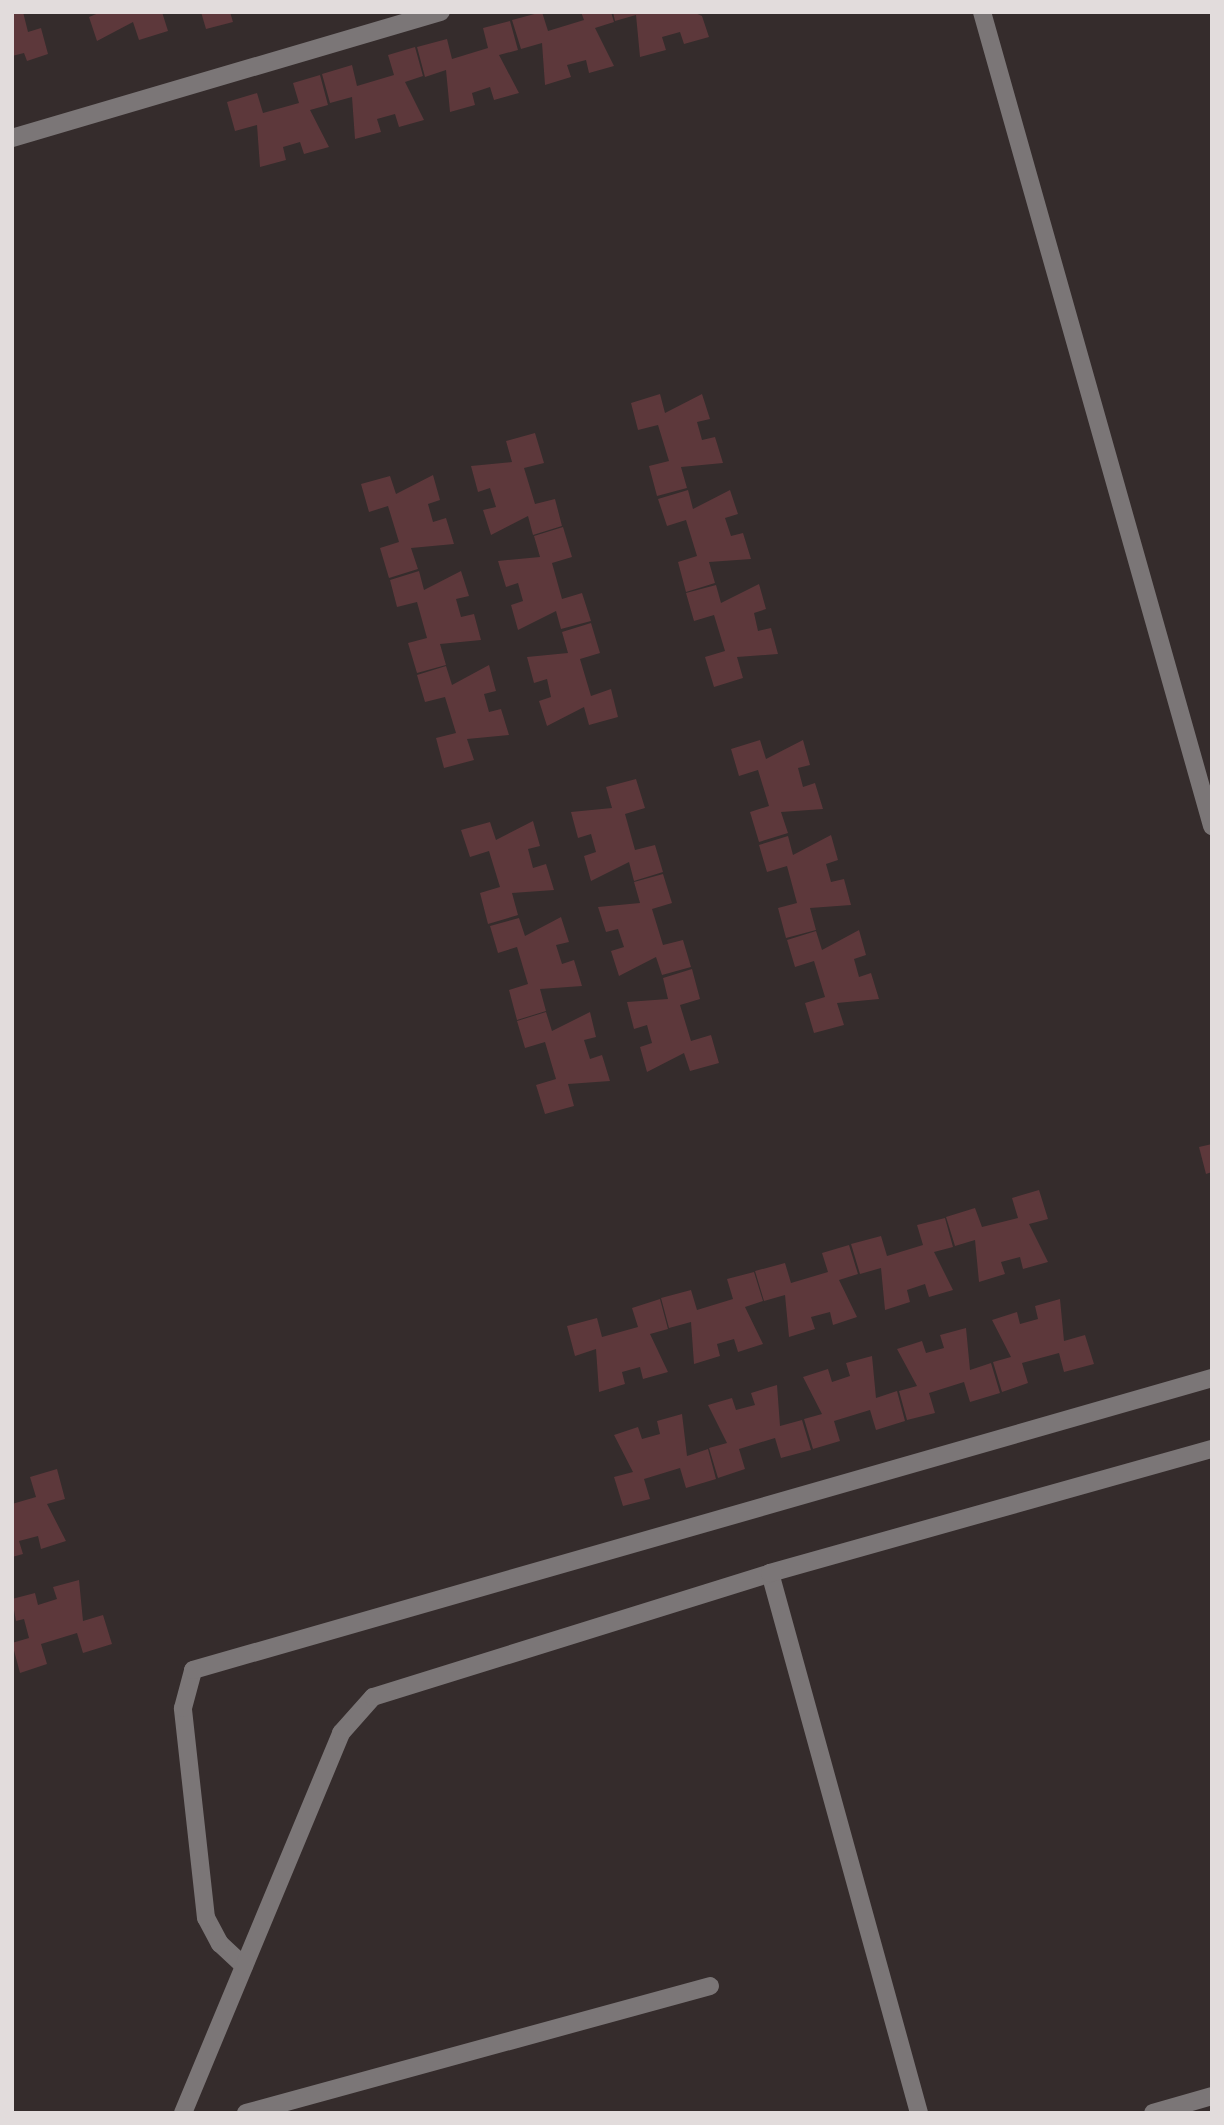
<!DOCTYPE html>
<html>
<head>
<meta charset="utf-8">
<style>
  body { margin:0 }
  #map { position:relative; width:1224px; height:2125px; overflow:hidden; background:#352c2c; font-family:Figtree,sans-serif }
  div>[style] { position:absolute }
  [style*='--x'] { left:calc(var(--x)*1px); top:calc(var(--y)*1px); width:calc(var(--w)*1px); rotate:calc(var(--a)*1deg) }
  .building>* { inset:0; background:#5d383b }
  .minor>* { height:18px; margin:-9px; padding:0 9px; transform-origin:9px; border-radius:9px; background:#7b7677 }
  span { translate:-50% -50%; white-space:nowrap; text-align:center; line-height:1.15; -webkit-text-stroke:5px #352c2c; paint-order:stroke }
  .frame { position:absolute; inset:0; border:14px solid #e2dcdc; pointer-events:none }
</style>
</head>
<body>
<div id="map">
  <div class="building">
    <div style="clip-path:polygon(12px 12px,23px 12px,28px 32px,41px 28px,48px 54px,27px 61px,24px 53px,12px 56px)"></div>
    <div style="clip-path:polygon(101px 12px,162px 12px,168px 31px,139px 40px,133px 22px,97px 41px,89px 17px)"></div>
    <div style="clip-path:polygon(201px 12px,230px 12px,233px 22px,206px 29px)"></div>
    <div style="clip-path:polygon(542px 12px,548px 31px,584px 20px,581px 12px,611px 12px,614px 22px,595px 28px,614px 66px,589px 73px,586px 60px,567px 65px,571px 77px,545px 85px,542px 43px,521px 49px,512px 20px)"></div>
    <div style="clip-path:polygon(613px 12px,693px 12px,702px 16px,709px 37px,684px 44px,680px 32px,662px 37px,666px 50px,640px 57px,636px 15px,615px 21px)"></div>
    <div style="clip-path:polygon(510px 21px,518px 50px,499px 55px,519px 93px,494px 100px,490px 87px,472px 93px,475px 105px,450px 112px,446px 70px,425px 77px,417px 47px,447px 39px,452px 59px,488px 48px,483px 28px)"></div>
    <div style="clip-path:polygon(415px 47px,423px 76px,405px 82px,424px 120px,399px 127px,395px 114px,377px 119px,381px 132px,355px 139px,352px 97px,330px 103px,322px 74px,352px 65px,357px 86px,394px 75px,388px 55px)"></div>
    <div style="clip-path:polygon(320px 75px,328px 105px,310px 110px,329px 147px,304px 154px,300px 142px,283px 147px,286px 160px,260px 167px,257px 125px,235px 131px,227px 102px,257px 93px,263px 113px,299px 103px,293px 83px)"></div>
    <div style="clip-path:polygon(660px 394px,665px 413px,702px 394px,710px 419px,697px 422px,702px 440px,715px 437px,723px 463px,681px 467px,687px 488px,657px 496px,649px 466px,669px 461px,658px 425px,638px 430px,631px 403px)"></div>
    <div style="clip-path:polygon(535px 433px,544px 463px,524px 468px,535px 504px,555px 499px,562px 526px,533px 535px,528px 516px,491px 535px,483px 510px,496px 507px,490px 488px,478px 492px,471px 466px,512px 462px,506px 441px)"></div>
    <div style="clip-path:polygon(433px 475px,440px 500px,428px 504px,433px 522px,446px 518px,454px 544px,411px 548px,418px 569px,389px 578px,380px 548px,399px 542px,388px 506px,369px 512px,361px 484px,390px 476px,396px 494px)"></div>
    <div style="clip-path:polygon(688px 490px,693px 509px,730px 490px,738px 514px,725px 518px,731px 536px,743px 533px,751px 559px,709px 562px,715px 583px,686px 592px,678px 562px,697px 556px,686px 520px,667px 526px,658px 499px)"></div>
    <div style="clip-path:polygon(563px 527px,572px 557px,552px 563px,562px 599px,582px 593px,591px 621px,561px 629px,556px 611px,518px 630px,511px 605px,523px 601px,518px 583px,506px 587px,498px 561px,540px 557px,534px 536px)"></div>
    <div style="clip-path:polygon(419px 571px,424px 590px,461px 571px,469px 596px,456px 599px,461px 617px,474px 614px,481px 640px,440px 644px,446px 665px,417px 673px,408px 643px,427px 638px,417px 602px,397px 607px,390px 580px)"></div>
    <div style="clip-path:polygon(759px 584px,766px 609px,754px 613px,758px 631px,771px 628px,778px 654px,737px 657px,743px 678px,714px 687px,705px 657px,725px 651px,714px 615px,694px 621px,686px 593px,716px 585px,721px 603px)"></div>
    <div style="clip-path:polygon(591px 623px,600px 653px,580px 659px,591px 696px,611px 689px,618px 717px,589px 725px,584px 707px,547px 726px,539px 701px,551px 697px,547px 679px,534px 683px,527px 657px,568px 653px,562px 632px)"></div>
    <div style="clip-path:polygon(489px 665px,496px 691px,484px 694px,489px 712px,501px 709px,509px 735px,467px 739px,474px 760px,444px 768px,436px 738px,456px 733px,445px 697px,425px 702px,417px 675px,446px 666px,452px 685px)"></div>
    <div style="clip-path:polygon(760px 740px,766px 759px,803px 740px,810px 765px,798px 768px,803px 787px,815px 783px,823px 809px,781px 812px,788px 833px,759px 842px,750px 812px,769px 806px,758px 770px,739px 776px,731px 749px)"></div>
    <div style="clip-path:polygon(636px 779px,645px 808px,625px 814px,635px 850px,655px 845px,663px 872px,634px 881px,629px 862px,591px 881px,584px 856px,596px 852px,591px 834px,578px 838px,571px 812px,612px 808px,606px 787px)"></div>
    <div style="clip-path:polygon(533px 821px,540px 846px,528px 849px,533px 868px,546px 864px,554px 890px,512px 893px,518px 915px,488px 924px,480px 893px,500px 887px,489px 851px,470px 857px,461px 830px,490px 822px,496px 840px)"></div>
    <div style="clip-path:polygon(831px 835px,838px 860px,826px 864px,831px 882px,844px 879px,851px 905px,810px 908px,816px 930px,786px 938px,778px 908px,797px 903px,787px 866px,767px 872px,759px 845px,788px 836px,793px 855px)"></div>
    <div style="clip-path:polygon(663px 874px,672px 903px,652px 909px,663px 945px,683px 940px,691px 967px,662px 975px,656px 957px,619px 976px,611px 951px,624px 947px,618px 929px,606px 932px,598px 907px,640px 903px,634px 882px)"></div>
    <div style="clip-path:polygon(561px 917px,569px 942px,556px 945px,562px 964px,574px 960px,582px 986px,540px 989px,546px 1011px,517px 1020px,509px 990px,528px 984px,517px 947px,498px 953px,490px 926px,519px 918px,525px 936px)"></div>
    <div style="clip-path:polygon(859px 930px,866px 955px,854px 959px,859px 977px,871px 973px,879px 999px,837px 1003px,844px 1025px,814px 1033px,805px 1003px,825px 997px,814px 961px,795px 967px,787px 940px,816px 931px,822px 950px)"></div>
    <div style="clip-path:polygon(692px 969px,700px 999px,680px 1005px,691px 1041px,711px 1035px,719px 1063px,690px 1071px,684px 1053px,647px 1072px,640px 1047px,652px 1043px,647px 1025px,634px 1029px,627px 1002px,668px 999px,663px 978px)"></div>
    <div style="clip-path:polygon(546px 1012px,552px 1031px,590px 1012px,596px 1037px,584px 1040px,590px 1059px,602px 1055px,610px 1081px,568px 1084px,574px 1106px,545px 1114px,536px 1085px,556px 1079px,545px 1042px,525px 1048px,517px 1021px)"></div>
    <div style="clip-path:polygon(1212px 1144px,1212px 1172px,1206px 1174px,1199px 1147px)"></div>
    <div style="clip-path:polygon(1039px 1190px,1048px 1219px,1029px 1224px,1048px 1262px,1023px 1269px,1020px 1257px,1001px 1262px,1005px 1274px,979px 1282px,975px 1240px,955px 1246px,946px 1217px,975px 1208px,982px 1227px,1018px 1218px,1012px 1198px)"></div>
    <div style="clip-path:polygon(945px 1218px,953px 1247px,934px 1252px,953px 1290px,929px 1297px,925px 1284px,907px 1290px,910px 1302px,885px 1310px,881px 1268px,860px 1274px,851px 1244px,881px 1236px,887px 1256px,923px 1245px,917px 1225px)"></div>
    <div style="clip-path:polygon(849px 1245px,858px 1274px,839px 1280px,857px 1317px,833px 1325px,830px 1312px,811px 1317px,815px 1329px,789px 1337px,785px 1295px,764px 1301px,755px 1271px,785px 1263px,791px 1283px,828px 1272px,822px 1253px)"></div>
    <div style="clip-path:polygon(754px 1272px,763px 1301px,745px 1307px,763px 1344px,738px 1352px,734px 1339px,717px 1344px,720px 1356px,694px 1364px,691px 1322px,669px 1328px,661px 1298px,691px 1290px,697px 1310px,733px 1299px,727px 1279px)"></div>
    <div style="clip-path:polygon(660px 1299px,668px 1329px,650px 1334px,668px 1372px,643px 1379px,640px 1367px,622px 1372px,625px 1384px,599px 1392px,596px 1349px,575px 1356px,567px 1326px,597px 1318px,602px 1337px,638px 1327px,632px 1308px)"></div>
    <div style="clip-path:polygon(1060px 1299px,1064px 1341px,1085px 1335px,1094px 1364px,1064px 1372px,1059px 1353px,1022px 1363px,1028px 1383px,1002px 1392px,993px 1362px,1011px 1357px,992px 1320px,1017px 1312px,1020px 1324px,1038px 1319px,1035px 1306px)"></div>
    <div style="clip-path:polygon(966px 1328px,970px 1370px,991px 1363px,1000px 1393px,970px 1402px,964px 1382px,929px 1393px,935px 1413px,907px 1420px,899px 1391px,917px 1386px,897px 1349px,922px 1341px,926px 1353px,944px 1348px,940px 1335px)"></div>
    <div style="clip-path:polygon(872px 1356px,876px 1398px,897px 1391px,905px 1421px,876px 1430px,870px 1410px,834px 1421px,840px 1441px,813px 1449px,804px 1419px,822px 1414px,803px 1377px,828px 1369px,832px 1382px,850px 1376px,846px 1363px)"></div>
    <div style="clip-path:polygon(777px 1385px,780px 1426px,802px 1420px,811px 1450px,781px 1458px,775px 1438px,739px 1449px,745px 1469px,718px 1478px,709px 1448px,727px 1443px,708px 1405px,732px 1398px,736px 1410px,755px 1405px,751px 1393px)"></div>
    <div style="clip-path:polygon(682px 1414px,687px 1456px,708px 1449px,716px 1479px,686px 1488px,680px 1468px,644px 1479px,650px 1499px,623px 1506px,614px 1477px,633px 1472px,614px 1435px,638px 1427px,642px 1439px,660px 1434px,657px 1421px)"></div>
    <div style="clip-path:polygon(57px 1469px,65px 1499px,47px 1504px,66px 1541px,41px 1549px,38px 1536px,19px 1541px,23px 1554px,12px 1557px,12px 1504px,36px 1497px,30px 1477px)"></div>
    <div style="clip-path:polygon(79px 1580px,83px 1621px,103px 1615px,112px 1644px,83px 1653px,77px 1633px,41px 1644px,47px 1664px,20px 1673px,12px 1643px,29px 1638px,24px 1619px,16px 1621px,12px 1599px,35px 1593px,38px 1605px,57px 1599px,53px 1587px)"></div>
  </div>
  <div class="minor">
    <div style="--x:982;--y:12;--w:846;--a:74.22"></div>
    <div style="--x:12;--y:138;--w:447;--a:-16.4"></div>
    <div style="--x:770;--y:1573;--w:560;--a:74.57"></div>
    <div style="--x:244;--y:1966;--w:33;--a:-137"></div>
    <div style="--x:220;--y:1944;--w:30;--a:-118"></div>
    <div style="--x:206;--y:1918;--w:211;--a:-96.3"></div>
    <div style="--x:183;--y:1708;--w:39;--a:-75"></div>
    <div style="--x:193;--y:1670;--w:1060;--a:-15.99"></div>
    <div style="--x:183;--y:2113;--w:412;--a:-67.4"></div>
    <div style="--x:341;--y:1733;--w:48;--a:-48.4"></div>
    <div style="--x:373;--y:1697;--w:416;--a:-17.3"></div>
    <div style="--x:770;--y:1573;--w:459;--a:-15.7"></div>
    <div style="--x:246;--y:2113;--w:481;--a:-15.3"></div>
    <div style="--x:1153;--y:2113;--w:61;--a:-16.1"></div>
  </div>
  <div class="frame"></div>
</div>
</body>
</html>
